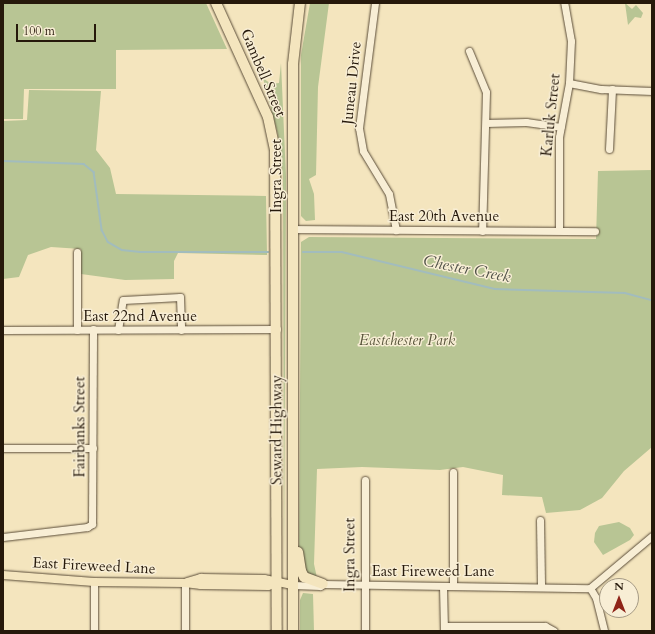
<!DOCTYPE html>
<html>
<head>
<meta charset="utf-8">
<style>
  body { margin:0 }
  #map { position:relative; width:655px; height:634px; overflow:hidden; background:#f4e5be; font-family:Cardo,serif }
  div>[style] { position:absolute }
  [style*='--x'] { left:calc(var(--x)*1px); top:calc(var(--y)*1px); width:calc(var(--w)*1px); rotate:calc(var(--a)*1deg) }
  .green>* { inset:0; background:#b8c594 }
  .stream>* { height:1.5px; margin:-0.75px; padding:0 0.75px; transform-origin:0.75px; border-radius:0.75px; background:#a2bcbd }
  .roads { filter:drop-shadow(0 0 1px #5a4c38) drop-shadow(0 0 1px #5a4c38) }
  .minor>* { height:7px; margin:-3.5px; padding:0 3.5px; transform-origin:3.5px; border-radius:3.5px; background:#f8eed5 }
  .major>* { height:8px; margin:-4px; padding:0 4px; transform-origin:4px; border-radius:4px; background:#f4e5be }
  .highway>* { height:10px; margin:-5px; padding:0 5px; transform-origin:5px; border-radius:5px; background:#f4e5be }
  span { translate:-50% -50%; white-space:nowrap; text-align:center; line-height:1.15; -webkit-text-stroke:3px #f8eed5; paint-order:stroke }
  .street-label { font-size:15px; color:#26190b }
  .park-label { font-size:15px; color:#59553b; font-style:italic }
  .water-label { font-size:16px; color:#515249; font-style:italic }
  .frame { position:absolute; inset:0; border:4px solid #26190b; pointer-events:none }
  .north { position:absolute; left:599px; top:578px; width:40px; height:40px; box-sizing:border-box; background:#f8eed5; border:1px solid #a49984; border-radius:50%; rotate:0deg; font-size:11px; font-weight:700; line-height:16px; text-align:center; color:#26190b }
  .north::after { content:''; display:block; margin:auto; width:14px; height:18px; background:#8f2418; clip-path:polygon(50% 0,100% 100%,50% 72%,0 100%) }
  .scale { position:absolute; left:16px; top:24px; width:80px; height:18px; box-sizing:border-box; border:2px solid #26190b; border-top:0; padding-left:5px; font-size:12px; line-height:14px; white-space:nowrap; color:#26190b; -webkit-text-stroke:3px #f8eed5; paint-order:stroke }
</style>
</head>
<body>
<div id="map">
  <div class="green">
    <div style="clip-path:polygon(3px 3px,206px 3px,227px 49px,116px 50px,116px 89px,24px 89px,23px 119px,3px 119px)"></div>
    <div style="clip-path:polygon(310px 3px,329px 3px,318px 87px,316px 175px,309px 179px,314px 194px,315px 220px,306px 221px,301px 216px,301px 55px)"></div>
    <div style="clip-path:polygon(625px 3px,632px 9px,636px 5px,643px 13px,641px 18px,635px 17px,628px 25px)"></div>
    <div style="clip-path:polygon(281px 63px,286px 177px,284px 570px,283px 176px,278px 135px,263px 78px,271px 84px,279px 83px)"></div>
    <div style="clip-path:polygon(29px 90px,101px 91px,96px 150px,110px 168px,116px 194px,266px 196px,267px 255px,178px 253px,174px 261px,174px 279px,125px 280px,81px 274px,81px 249px,51px 247px,28px 255px,19px 277px,3px 279px,3px 121px,27px 120px)"></div>
    <div style="clip-path:polygon(652px 170px,652px 447px,624px 471px,602px 498px,580px 510px,546px 513px,542px 497px,502px 495px,503px 475px,463px 467px,440px 470px,362px 467px,317px 469px,314px 564px,317px 578px,306px 575px,299px 553px,301px 242px,309px 237px,596px 239px,598px 171px)"></div>
    <div style="clip-path:polygon(619px 522px,630px 528px,634px 535px,630px 540px,603px 555px,594px 542px,595px 533px,599px 526px)"></div>
    <div style="clip-path:polygon(303px 593px,313px 594px,314px 631px,300px 631px,300px 600px)"></div>
  </div>
  <div class="stream">
    <div style="--x:3;--y:161;--w:81;--a:2.1"></div>
    <div style="--x:84;--y:164;--w:13;--a:39"></div>
    <div style="--x:94;--y:172;--w:59;--a:82.1"></div>
    <div style="--x:102;--y:230;--w:13;--a:63"></div>
    <div style="--x:108;--y:242;--w:16;--a:30"></div>
    <div style="--x:122;--y:250;--w:18;--a:6"></div>
    <div style="--x:140;--y:252;--w:128;--a:0"></div>
    <div style="--x:303;--y:252;--w:39;--a:0"></div>
    <div style="--x:342;--y:252;--w:157;--a:13.6"></div>
    <div style="--x:495;--y:289;--w:130;--a:1.8"></div>
    <div style="--x:625;--y:293;--w:28;--a:15"></div>
  </div>
  <div class="roads">
    <div class="minor">
      <div style="--x:375;--y:3;--w:126;--a:97.3"></div>
      <div style="--x:359;--y:128;--w:23;--a:80"></div>
      <div style="--x:363;--y:151;--w:50;--a:58.8"></div>
      <div style="--x:389;--y:194;--w:37;--a:79"></div>
      <div style="--x:469;--y:51;--w:44;--a:67.5"></div>
      <div style="--x:486;--y:92;--w:139;--a:91.6"></div>
      <div style="--x:569;--y:83;--w:33;--a:11"></div>
      <div style="--x:601;--y:89;--w:51;--a:2.2"></div>
      <div style="--x:486;--y:123;--w:40;--a:-1.4"></div>
      <div style="--x:526;--y:122;--w:35;--a:8"></div>
      <div style="--x:609;--y:149;--w:60;--a:-87.1"></div>
      <div style="--x:292;--y:229;--w:303;--a:0.4"></div>
      <div style="--x:559;--y:230;--w:93;--a:-90"></div>
      <div style="--x:559;--y:137;--w:55;--a:-79.5"></div>
      <div style="--x:569;--y:83;--w:42;--a:-87.3"></div>
      <div style="--x:571;--y:41;--w:39;--a:-100"></div>
      <div style="--x:77;--y:252;--w:78;--a:90"></div>
      <div style="--x:3;--y:330;--w:274;--a:-0.2"></div>
      <div style="--x:118;--y:330;--w:30;--a:-81"></div>
      <div style="--x:123;--y:300;--w:57;--a:-3"></div>
      <div style="--x:180;--y:297;--w:33;--a:88"></div>
      <div style="--x:3;--y:448;--w:90;--a:0"></div>
      <div style="--x:453;--y:472;--w:114;--a:90"></div>
      <div style="--x:365;--y:480;--w:151;--a:90"></div>
      <div style="--x:540;--y:520;--w:66;--a:89.1"></div>
      <div style="--x:3;--y:537;--w:85;--a:-6.8"></div>
      <div style="--x:87;--y:527;--w:6;--a:-31"></div>
      <div style="--x:92;--y:524;--w:195;--a:-89.7"></div>
      <div style="--x:185;--y:583;--w:48;--a:90"></div>
      <div style="--x:293;--y:585;--w:27;--a:2"></div>
      <div style="--x:320;--y:586;--w:4;--a:-34"></div>
      <div style="--x:323;--y:584;--w:267;--a:0.9"></div>
      <div style="--x:443;--y:586;--w:45;--a:88.7"></div>
      <div style="--x:590;--y:588;--w:81;--a:-40"></div>
      <div style="--x:590;--y:588;--w:12;--a:59"></div>
      <div style="--x:596;--y:598;--w:34;--a:76"></div>
      <div style="--x:444;--y:626;--w:101;--a:0"></div>
      <div style="--x:545;--y:626;--w:10;--a:29"></div>
      <div style="--x:94;--y:631;--w:49;--a:-90"></div>
    </div>
    <div class="major">
      <div style="--x:3;--y:575;--w:91;--a:4.4"></div>
      <div style="--x:94;--y:582;--w:91;--a:0.6"></div>
      <div style="--x:185;--y:583;--w:16;--a:7"></div>
      <div style="--x:201;--y:585;--w:67;--a:0.9"></div>
      <div style="--x:268;--y:586;--w:9;--a:-18"></div>
      <div style="--x:187;--y:582;--w:15;--a:-16"></div>
      <div style="--x:201;--y:578;--w:63;--a:0.9"></div>
      <div style="--x:264;--y:579;--w:30;--a:12"></div>
    </div>
    <div class="highway">
      <div style="--x:216;--y:3;--w:125;--a:65.5"></div>
      <div style="--x:268;--y:117;--w:33;--a:78"></div>
      <div style="--x:275;--y:149;--w:482;--a:89.8"></div>
      <div style="--x:298;--y:552;--w:19;--a:81"></div>
      <div style="--x:301;--y:571;--w:7;--a:63"></div>
      <div style="--x:304;--y:577;--w:20;--a:20"></div>
      <div style="--x:293;--y:631;--w:567;--a:-90"></div>
      <div style="--x:293;--y:64;--w:61;--a:-83.5"></div>
    </div>
  </div>
  <div class="street-label">
    <span style="left:263px;top:73px;rotate:67deg">Gambell Street</span>
    <span style="left:352px;top:83px;rotate:-84deg">Juneau Drive</span>
    <span style="left:551px;top:115px;rotate:-84deg">Karluk Street</span>
    <span style="left:277px;top:176px;rotate:-90deg">Ingra Street</span>
    <span style="left:444px;top:217px">East 20th Avenue</span>
    <span style="left:140px;top:317px">East 22nd Avenue</span>
    <span style="left:80px;top:427px;rotate:-90deg">Fairbanks Street</span>
    <span style="left:277px;top:430px;rotate:-90deg">Seward Highway</span>
    <span style="left:350px;top:555px;rotate:-90deg">Ingra Street</span>
    <span style="left:94px;top:566px;rotate:3deg">East Fireweed Lane</span>
    <span style="left:433px;top:572px">East Fireweed Lane</span>
  </div>
  <div class="park-label">
    <span style="left:407px;top:341px">Eastchester Park</span>
  </div>
  <div class="water-label">
    <span style="left:467px;top:269px;rotate:11deg">Chester Creek</span>
  </div>
  <div class="frame"></div>
  <div class="north">N</div>
  <div class="scale">100 m</div>
</div>
</body>
</html>
